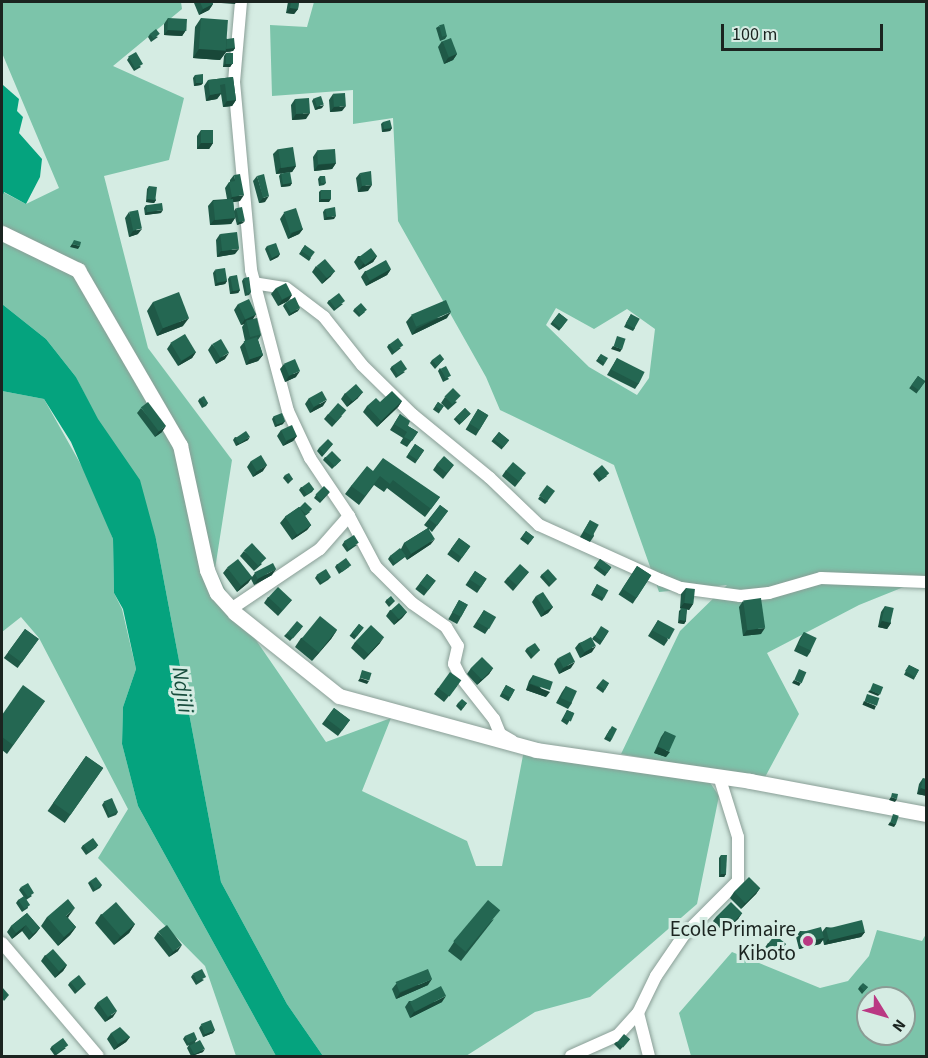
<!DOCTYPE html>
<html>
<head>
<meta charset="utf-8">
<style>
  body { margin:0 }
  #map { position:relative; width:928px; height:1058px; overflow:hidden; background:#d5ece3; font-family:"Source Sans 3",sans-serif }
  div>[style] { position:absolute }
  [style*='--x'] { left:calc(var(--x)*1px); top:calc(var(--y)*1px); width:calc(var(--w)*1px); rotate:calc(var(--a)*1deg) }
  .green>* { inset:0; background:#7cc4aa }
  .water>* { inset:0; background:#05a37e }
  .roads { filter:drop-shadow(0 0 2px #899e96) drop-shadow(0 0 2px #899e96) }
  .minor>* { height:12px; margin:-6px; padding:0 6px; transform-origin:6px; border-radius:6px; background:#fff }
  .tertiary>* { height:15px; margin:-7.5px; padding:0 7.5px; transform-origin:7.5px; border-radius:7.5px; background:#fff }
  .wall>* { inset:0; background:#1f5947; transform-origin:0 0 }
  .shaded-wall>* { inset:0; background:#194839; transform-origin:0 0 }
  .building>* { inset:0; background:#246752; transform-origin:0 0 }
  .dots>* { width:16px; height:16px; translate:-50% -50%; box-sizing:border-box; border:3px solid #d5ece3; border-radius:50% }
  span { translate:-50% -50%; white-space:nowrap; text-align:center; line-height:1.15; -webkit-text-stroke:6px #d5ece3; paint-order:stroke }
  .poi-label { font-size:21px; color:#1b2420 }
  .right { translate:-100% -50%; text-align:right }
  .water-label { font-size:22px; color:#184d3d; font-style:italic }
  .frame { position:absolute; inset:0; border:3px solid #1b2420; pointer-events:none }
  .north { position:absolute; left:856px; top:986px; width:60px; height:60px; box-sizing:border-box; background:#d5ece3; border:2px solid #8b9c95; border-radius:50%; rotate:127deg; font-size:16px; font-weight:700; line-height:24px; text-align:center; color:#1b2420 }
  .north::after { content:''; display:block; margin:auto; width:21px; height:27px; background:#ba3983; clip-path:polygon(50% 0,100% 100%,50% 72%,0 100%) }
  .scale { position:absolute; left:721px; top:24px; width:162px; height:27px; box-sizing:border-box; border:3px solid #1b2420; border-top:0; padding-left:8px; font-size:18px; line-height:21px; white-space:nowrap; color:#1b2420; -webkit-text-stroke:4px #d5ece3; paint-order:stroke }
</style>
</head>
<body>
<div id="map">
  <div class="green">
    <div style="clip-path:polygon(2px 2px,181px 2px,182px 9px,113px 66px,184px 98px,169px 160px,104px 176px,148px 348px,232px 460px,215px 569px,236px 611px,326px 742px,391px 718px,362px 791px,467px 841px,476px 866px,502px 866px,524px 750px,707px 778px,719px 796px,697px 904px,590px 997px,535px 1012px,466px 1056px,323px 1056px,287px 1004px,221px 882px,156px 539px,76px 377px,46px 339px,2px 304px,3px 192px,26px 204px,59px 188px,2px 53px)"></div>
    <div style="clip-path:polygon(evenodd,314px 2px,926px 2px,926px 578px,859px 605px,767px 653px,799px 714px,764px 779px,621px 754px,680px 631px,727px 585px,659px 592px,614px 465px,500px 410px,486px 377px,398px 221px,393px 118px,353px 124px,353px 90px,272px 96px,270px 25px,307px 27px,314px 2px,556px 308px,594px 329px,627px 309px,655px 329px,649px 378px,637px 395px,589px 367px,546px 325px,556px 308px)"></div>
    <div style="clip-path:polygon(2px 391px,44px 399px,94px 488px,113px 539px,114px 593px,122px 609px,136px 669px,123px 707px,122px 744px,138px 806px,276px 1056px,236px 1056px,205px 966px,98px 858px,128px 809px,39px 638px,21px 617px,2px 632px)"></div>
    <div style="clip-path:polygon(evenodd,877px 930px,922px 941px,926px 934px,926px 1056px,691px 1056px,679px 1013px,732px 952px,820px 988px,848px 981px,869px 956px,877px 930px,868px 998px,904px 998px,904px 1034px,868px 1034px,868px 998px)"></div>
  </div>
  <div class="water">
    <div style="clip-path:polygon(2px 71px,3px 85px,19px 99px,17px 111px,23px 117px,19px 133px,42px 159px,40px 177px,26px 204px,4px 192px,2px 197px)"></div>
    <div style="clip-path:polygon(2px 304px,46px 339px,76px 377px,98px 419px,140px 480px,156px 539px,221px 882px,287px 1004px,323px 1056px,276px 1056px,138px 806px,122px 744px,123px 707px,136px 669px,123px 609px,114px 593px,113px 539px,71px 442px,44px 399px,2px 391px)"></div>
  </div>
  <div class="roads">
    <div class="minor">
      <div style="--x:241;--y:2;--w:80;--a:95"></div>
      <div style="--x:234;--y:82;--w:189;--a:84.8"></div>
      <div style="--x:251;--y:270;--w:146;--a:75.3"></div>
      <div style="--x:288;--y:411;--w:52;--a:64.9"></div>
      <div style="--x:310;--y:458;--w:70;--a:56.1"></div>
      <div style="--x:349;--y:516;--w:58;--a:62.1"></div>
      <div style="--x:376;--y:567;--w:51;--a:45"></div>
      <div style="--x:412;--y:603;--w:42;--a:35.2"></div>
      <div style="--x:446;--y:627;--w:22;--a:58"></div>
      <div style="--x:458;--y:646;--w:18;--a:103"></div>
      <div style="--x:454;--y:664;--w:13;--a:63"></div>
      <div style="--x:460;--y:676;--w:55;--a:51.7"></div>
      <div style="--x:494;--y:719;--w:16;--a:68"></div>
      <div style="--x:500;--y:734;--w:14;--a:30"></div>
      <div style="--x:253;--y:283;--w:33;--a:9"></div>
      <div style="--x:286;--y:288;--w:48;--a:37.3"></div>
      <div style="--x:324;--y:317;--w:61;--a:51.6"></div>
      <div style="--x:362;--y:365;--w:71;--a:44.4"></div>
      <div style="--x:413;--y:415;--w:99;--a:39.3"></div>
      <div style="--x:490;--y:478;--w:68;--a:43.8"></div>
      <div style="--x:539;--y:525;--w:134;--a:24.3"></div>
      <div style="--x:661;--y:580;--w:22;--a:22"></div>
      <div style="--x:681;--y:588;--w:60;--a:7.7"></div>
      <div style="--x:740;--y:596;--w:29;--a:-6"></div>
      <div style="--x:769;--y:593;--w:54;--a:-16.1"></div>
      <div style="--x:821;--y:578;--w:105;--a:2.2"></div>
      <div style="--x:231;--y:609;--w:107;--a:-34"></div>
      <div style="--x:320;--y:549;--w:44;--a:-48.7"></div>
      <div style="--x:2;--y:943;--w:148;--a:49.7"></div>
      <div style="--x:638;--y:1013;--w:44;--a:75.7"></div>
      <div style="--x:571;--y:1056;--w:51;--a:-24.1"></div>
      <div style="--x:618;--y:1035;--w:30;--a:-48"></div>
      <div style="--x:638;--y:1013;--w:41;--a:-64.1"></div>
      <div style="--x:656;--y:976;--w:50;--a:-55.7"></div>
      <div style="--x:684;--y:935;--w:76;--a:-45"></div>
      <div style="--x:738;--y:881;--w:44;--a:-90"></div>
      <div style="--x:738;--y:837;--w:64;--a:-107.3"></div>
    </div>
    <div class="tertiary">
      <div style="--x:2;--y:233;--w:85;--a:26"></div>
      <div style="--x:78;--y:270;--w:203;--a:59.8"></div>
      <div style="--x:180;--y:445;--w:128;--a:77.8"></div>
      <div style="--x:207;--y:570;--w:25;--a:67"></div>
      <div style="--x:217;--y:593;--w:27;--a:48"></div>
      <div style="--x:235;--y:613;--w:133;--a:38.6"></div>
      <div style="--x:339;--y:696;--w:204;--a:15.3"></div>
      <div style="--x:536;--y:750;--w:216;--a:8.2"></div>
      <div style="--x:750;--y:781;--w:179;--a:10.6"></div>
    </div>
  </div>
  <div class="wall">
    <div style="clip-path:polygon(195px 2px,212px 2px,213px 4px,209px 10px,199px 15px,194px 3px)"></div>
    <div style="clip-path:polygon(288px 2px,299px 2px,298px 9px,294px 14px,286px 13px)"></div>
    <div style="clip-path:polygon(168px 18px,186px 30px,182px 36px,164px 35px,164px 24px)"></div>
    <div style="clip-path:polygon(201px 18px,227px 39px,235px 48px,233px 51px,226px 52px,220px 60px,193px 58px,195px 27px)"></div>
    <div style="clip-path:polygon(439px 26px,447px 36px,445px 39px,440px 41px,436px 28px)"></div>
    <div style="clip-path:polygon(150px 34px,158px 37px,151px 42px,148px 37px)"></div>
    <div style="clip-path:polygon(442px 41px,457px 54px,453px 60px,444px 64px,438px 47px)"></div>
    <div style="clip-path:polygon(226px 53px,232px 64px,230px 67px,223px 67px,224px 56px)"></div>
    <div style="clip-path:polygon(129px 57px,141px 67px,134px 71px,127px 60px)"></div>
    <div style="clip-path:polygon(195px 75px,203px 83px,201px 85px,194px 86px,193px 78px)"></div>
    <div style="clip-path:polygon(233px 77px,236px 100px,232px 106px,223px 107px,221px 94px,217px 99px,206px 101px,204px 86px,208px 80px)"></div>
    <div style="clip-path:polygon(333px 94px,342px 111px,330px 112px,329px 100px)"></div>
    <div style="clip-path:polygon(314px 98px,322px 108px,315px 110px,312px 101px)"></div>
    <div style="clip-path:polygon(295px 99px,306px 119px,292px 120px,291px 105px)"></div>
    <div style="clip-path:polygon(383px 122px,392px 128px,390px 131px,382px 132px,381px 124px)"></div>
    <div style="clip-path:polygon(201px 130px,213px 143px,209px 149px,197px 149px,197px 136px)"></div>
    <div style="clip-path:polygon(278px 149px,296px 166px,292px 172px,276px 174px,273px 154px)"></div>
    <div style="clip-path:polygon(317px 151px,336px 163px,332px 169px,314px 171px,313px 157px)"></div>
    <div style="clip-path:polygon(281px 173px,292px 183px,290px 186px,281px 187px,279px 176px)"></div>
    <div style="clip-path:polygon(360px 173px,368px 191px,358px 192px,356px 178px)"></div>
    <div style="clip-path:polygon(234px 175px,240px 201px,233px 202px,234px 211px,236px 208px,243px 223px,237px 225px,234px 213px,235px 218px,231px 224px,210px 225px,208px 206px,213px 200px,227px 199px,225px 188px,229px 182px,230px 182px,230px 180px)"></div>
    <div style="clip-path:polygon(257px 176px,265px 202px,259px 203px,253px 181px)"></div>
    <div style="clip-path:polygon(320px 176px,326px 183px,324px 185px,319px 186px,318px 179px)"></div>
    <div style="clip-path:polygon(149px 186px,156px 200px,154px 203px,146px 202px,147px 189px)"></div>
    <div style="clip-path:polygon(321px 190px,329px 202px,319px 202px,319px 192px)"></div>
    <div style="clip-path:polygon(146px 205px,161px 213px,145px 215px,144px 208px)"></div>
    <div style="clip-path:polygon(325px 209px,334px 219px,324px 220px,323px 212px)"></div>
    <div style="clip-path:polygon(129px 212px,138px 234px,129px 237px,125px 218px)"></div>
    <div style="clip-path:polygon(284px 213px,303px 229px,299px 234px,288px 239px,280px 219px)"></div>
    <div style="clip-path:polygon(220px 234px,235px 254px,217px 257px,216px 240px)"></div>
    <div style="clip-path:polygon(305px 245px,311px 258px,309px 261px,299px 254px)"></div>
    <div style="clip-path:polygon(267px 246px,280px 254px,278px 257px,270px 261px,265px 249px)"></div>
    <div style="clip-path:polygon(358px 256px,377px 256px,373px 262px,359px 270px,354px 262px)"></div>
    <div style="clip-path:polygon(316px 266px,331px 276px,322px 284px,312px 272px)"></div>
    <div style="clip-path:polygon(391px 269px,387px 275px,366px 286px,361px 277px,365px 271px)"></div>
    <div style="clip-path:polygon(215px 270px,227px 281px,225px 284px,215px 286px,213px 273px)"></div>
    <div style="clip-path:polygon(230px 276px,240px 290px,238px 293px,230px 294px,228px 279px)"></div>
    <div style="clip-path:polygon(244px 278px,251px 292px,249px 295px,245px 296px,242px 281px)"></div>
    <div style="clip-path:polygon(276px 288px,292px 295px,288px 301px,278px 306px,271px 294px)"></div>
    <div style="clip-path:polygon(329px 300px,343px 304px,334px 311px,327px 303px)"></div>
    <div style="clip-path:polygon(153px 302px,183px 326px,157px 336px,147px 311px)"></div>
    <div style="clip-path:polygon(285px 303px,298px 311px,289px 316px,283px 306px)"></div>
    <div style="clip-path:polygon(238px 304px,256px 314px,253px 319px,261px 335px,258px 340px,263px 355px,258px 361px,246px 365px,240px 347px,245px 341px,242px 327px,244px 324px,241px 325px,234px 310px)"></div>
    <div style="clip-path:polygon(355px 308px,365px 312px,359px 317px,353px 311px)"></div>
    <div style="left:559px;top:313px;width:11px;height:14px;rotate:38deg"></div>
    <div style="clip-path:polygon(631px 314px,635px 328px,633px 331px,624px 327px)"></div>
    <div style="clip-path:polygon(411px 316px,447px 318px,412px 335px,406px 322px)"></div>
    <div style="clip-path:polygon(171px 343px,196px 352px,192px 358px,178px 366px,167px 349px)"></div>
    <div style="clip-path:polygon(212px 344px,225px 359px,216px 364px,208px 350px)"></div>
    <div style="clip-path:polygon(389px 344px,401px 348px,392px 355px,387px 347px)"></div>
    <div style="clip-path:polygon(601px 354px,605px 363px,603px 366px,596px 361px)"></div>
    <div style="clip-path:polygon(617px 358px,639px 383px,635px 389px,607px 375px)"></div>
    <div style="clip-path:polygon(444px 359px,435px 369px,430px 363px,432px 360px)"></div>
    <div style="clip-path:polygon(284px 364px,296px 377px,285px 382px,280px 369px)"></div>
    <div style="clip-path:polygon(392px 366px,405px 372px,396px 378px,390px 369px)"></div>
    <div style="clip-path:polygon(440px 368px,449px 379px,443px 382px,438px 371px)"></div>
    <div style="left:918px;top:376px;width:9px;height:15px;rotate:36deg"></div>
    <div style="clip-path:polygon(345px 393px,358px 398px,347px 407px,341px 399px)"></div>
    <div style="clip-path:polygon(445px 397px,457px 402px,448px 410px,441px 403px)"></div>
    <div style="clip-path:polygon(200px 398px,208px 403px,206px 406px,202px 408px,198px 401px)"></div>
    <div style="clip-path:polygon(309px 398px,323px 406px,310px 413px,305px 404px)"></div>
    <div style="clip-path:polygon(402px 401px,398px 407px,377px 427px,363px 412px,367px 406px,380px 402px)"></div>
    <div style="left:438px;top:402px;width:7px;height:9px;rotate:34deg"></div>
    <div style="clip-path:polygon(141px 408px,162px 432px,155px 437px,137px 413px)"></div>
    <div style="left:465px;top:408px;width:8px;height:16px;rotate:45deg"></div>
    <div style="left:478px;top:409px;width:12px;height:24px;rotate:31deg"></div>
    <div style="clip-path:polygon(328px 414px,342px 416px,332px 427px,324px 419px)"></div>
    <div style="clip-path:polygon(400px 414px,408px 426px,418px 432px,407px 447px,400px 443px,403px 438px,390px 430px)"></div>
    <div style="clip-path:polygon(274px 416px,283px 424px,275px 427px,272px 419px)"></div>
    <div style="clip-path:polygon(281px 430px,297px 436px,293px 441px,283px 446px,277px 436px)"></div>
    <div style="left:499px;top:432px;width:13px;height:12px;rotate:39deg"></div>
    <div style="clip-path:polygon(235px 437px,248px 440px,236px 446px,233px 440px)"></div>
    <div style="clip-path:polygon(333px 444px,322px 457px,317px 451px,319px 448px)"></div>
    <div style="left:415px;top:444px;width:11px;height:16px;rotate:34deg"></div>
    <div style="clip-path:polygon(325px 457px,341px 460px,332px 469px,323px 460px)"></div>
    <div style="clip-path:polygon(251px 461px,263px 471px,253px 477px,247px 467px)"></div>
    <div style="clip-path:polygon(437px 464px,454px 465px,443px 479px,433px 470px)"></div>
    <div style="clip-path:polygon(506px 470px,522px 478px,515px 487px,502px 476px)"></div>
    <div style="clip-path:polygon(373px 471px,440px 497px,425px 517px,387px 488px,384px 492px,374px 485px,359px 505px,345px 494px,351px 486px)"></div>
    <div style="clip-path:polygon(595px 471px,607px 476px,599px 482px,593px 474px)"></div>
    <div style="clip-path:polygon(285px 475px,293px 479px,288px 484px,283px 478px)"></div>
    <div style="clip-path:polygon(301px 487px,314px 489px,312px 492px,304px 497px,299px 490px)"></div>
    <div style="clip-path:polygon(330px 492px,320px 503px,314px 498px,316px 495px)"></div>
    <div style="clip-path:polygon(540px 496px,548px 501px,545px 504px,538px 499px)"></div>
    <div style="clip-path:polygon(440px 505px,448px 511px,432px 532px,429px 529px,431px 544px,407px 560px,405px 557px,393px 566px,388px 559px,390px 556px,401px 549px,404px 543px,428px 528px,424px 525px)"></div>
    <div style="clip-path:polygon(299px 507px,310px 512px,305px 516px,311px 525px,307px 530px,292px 540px,280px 523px,285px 517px)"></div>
    <div style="clip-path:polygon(590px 520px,594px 536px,590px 542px,580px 537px)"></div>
    <div style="left:526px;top:531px;width:10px;height:10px;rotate:37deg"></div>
    <div style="left:459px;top:538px;width:14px;height:20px;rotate:36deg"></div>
    <div style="clip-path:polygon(344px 542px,357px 545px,347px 552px,342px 545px)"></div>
    <div style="clip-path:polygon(244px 551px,262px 564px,254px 571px,240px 556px)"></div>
    <div style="left:600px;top:559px;width:14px;height:11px;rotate:36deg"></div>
    <div style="clip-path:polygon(337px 564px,349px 567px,339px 574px,335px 567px)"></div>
    <div style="left:637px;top:566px;width:17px;height:34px;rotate:33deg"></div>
    <div style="clip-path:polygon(227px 568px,252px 577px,255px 573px,272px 575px,254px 585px,251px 579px,248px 583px,237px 592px,223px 573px)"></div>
    <div style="left:475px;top:571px;width:14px;height:17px;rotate:34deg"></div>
    <div style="clip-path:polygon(529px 572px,513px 591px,504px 582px,508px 577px)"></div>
    <div style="left:427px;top:574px;width:11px;height:19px;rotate:38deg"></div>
    <div style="clip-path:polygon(542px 574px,557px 579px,549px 587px,540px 577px)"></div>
    <div style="clip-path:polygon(317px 575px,331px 577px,328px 580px,320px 585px,315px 578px)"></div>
    <div style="clip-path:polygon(597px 584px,604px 598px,602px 601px,591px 595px)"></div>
    <div style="clip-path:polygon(686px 588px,693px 604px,689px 610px,687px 609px,686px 621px,684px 624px,678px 623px,679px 611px,681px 609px,680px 608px,681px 594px)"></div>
    <div style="clip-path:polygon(536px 596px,553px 607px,548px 613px,541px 617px,532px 602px)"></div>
    <div style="clip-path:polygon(268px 597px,292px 600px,278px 616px,264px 603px)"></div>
    <div style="clip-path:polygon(387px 599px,395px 601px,389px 607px,385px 602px)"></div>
    <div style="left:459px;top:600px;width:10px;height:22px;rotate:29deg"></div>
    <div style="clip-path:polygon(743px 601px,761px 634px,743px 636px,739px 607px)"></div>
    <div style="clip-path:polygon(885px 606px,891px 623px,887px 629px,878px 627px,881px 612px)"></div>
    <div style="clip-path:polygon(390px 610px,407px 612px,402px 618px,394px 625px,386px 616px)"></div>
    <div style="clip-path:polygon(484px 610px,489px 628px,485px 634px,473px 627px)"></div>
    <div style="clip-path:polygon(658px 620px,668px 640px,664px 646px,648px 636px)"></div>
    <div style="left:359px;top:624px;width:6px;height:15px;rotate:39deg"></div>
    <div style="left:25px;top:629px;width:17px;height:36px;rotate:36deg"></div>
    <div style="clip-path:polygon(301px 629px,290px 641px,284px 636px,287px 633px)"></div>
    <div style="clip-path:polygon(337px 630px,331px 639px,312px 661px,295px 647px,301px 638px)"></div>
    <div style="clip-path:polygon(609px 631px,600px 645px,592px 639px,592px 652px,580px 658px,575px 648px,579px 643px,592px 639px,594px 636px)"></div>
    <div style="clip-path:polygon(804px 632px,811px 651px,807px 657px,794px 651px,800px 638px)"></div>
    <div style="clip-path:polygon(355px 642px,380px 643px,364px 660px,351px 648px)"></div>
    <div style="clip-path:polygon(527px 648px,540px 650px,531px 659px,525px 651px)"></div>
    <div style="clip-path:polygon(558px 658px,571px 668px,559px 674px,554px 664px)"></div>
    <div style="left:909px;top:665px;width:11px;height:11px;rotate:27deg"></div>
    <div style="clip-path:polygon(471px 668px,493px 668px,489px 674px,477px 685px,467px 674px)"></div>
    <div style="clip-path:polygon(533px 675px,546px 697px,526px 690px,529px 681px)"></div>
    <div style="clip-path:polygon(609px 683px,603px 693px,596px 688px,598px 685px)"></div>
    <div style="left:506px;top:685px;width:10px;height:13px;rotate:29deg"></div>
    <div style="clip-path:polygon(457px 686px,444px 702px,434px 694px,438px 688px)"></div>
    <div style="clip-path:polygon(566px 686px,572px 703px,568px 709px,556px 703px,562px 692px)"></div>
    <div style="clip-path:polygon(45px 701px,7px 754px,2px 750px,2px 715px)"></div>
    <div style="clip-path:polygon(458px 703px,467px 703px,461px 711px,456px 706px)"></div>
    <div style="left:334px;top:708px;width:20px;height:20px;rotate:37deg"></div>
    <div style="clip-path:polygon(567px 710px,574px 713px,567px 725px,561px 721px)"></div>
    <div style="clip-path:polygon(610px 729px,612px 739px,610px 742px,604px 739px)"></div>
    <div style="clip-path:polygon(665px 731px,666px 757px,654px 753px,661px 737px)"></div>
    <div style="left:86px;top:756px;width:21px;height:67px;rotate:35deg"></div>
    <div style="clip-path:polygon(923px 778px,927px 796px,917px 794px,919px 784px)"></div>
    <div style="clip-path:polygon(104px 802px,118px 812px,116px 815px,108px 818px,102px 805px)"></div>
    <div style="clip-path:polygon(83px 845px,98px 845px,96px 848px,86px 855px,81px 848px)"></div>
    <div style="clip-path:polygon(721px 855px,726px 874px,724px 877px,719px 877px,719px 858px)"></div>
    <div style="clip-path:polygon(90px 881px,102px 885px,100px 888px,93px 892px,88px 883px)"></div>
    <div style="clip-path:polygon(21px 887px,32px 896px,26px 900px,28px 908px,22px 912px,16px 903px,18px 900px,24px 897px,19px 890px)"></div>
    <div style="clip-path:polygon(760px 888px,756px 894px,741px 909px,730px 898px,734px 892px)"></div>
    <div style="clip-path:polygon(27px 913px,40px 928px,36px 933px,29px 940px,22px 931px,12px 939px,7px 932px,11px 926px)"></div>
    <div style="clip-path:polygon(742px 913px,738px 919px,724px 932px,713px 921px,717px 916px)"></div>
    <div style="clip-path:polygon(101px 914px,135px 924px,129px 933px,114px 945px,95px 923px)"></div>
    <div style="clip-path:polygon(69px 916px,68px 918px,76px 927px,70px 935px,58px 946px,41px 926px,47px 917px)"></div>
    <div style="clip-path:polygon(494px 919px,461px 961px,448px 951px,454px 942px)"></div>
    <div style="clip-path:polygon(826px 927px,865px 932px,861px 937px,824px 945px,823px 940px,820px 944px,799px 949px,796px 937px,800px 931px,822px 932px)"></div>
    <div style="clip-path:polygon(158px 932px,178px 951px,169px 957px,154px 938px)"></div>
    <div style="clip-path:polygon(768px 943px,786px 944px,775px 958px,764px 949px)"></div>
    <div style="clip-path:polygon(45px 955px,67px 965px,63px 971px,55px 978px,41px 961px)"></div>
    <div style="clip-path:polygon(193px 974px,204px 980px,196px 985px,191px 977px)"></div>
    <div style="clip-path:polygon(70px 982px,86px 984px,75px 994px,68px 985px)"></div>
    <div style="clip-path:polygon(396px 984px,428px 985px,396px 999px,392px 989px)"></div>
    <div style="clip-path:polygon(860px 986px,868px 987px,862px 994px,858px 989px)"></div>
    <div style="clip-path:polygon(409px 1001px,442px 1002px,410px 1018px,405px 1007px)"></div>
    <div style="clip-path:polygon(98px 1002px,113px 1017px,105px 1022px,94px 1008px)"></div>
    <div style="clip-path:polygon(201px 1025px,213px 1033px,203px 1037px,199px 1028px)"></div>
    <div style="clip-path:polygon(111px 1033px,130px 1037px,126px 1042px,114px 1050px,107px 1039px)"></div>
    <div style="clip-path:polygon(185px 1036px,197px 1039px,195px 1042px,203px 1052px,191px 1056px,187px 1048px,189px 1045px,187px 1046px,183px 1039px)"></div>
    <div style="clip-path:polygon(630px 1039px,620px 1050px,614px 1044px,616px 1042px)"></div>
    <div style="clip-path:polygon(52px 1046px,66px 1048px,55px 1056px,50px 1049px)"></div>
  </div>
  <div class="shaded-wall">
    <div style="clip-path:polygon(222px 2px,236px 2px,235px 4px,221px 3px)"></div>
    <div style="clip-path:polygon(213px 4px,209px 10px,199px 15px,203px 9px)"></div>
    <div style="clip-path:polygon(290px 8px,298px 9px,294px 14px,286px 13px)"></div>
    <div style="clip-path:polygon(168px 30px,186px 30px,182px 36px,164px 35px)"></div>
    <div style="clip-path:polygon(235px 48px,233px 51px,226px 52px,220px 60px,193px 58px,199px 49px)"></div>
    <div style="clip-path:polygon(457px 54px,453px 60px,444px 64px,448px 58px)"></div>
    <div style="clip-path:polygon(225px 64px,232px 64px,230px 67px,223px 67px)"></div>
    <div style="clip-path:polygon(196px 83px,203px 83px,201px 85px,194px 86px)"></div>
    <div style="clip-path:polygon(221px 93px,217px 99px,206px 101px,210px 95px)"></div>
    <div style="clip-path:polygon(236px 100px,232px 106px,223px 107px,227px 101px)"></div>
    <div style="clip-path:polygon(324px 105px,322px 108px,315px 110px,317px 107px)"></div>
    <div style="clip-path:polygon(346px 106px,342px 111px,330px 112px,334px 107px)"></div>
    <div style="clip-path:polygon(310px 113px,306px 119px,292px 120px,296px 114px)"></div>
    <div style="clip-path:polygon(392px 128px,390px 131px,382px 132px,384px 129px)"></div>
    <div style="clip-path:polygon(201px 143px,213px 143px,209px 149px,197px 149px)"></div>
    <div style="clip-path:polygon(336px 163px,332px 169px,314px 171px,318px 165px)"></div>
    <div style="clip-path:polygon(296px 166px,292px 172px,276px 174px,280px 168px)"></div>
    <div style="clip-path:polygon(292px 183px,290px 186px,281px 187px,283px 184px)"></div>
    <div style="clip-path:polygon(372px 185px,368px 191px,358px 192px,362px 186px)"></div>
    <div style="clip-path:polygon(244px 195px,240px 201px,228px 203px,232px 197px)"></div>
    <div style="clip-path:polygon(269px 196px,265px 202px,259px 203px,263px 198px)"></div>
    <div style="clip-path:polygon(148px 199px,156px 200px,154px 203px,146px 202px)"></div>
    <div style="clip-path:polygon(321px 199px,331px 199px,329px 202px,319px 202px)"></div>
    <div style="clip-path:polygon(163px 210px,161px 213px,145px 215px,147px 212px)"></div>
    <div style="clip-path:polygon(336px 216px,334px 219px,324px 220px,327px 217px)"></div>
    <div style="clip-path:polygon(235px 218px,231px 224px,210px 225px,214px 220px)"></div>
    <div style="clip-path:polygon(245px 221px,243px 223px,237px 225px,239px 222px)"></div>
    <div style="clip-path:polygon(142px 229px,138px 234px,129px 237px,133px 231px)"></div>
    <div style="clip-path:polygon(303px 229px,299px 234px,288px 239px,292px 233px)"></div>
    <div style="clip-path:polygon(72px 244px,80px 246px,78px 249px,70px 247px)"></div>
    <div style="clip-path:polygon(239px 249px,235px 254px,217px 257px,221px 251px)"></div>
    <div style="clip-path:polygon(280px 254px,278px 257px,270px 261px,272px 258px)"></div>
    <div style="clip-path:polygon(377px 256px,373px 262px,359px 270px,363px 264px)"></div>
    <div style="clip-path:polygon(391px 269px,387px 275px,366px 286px,370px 281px)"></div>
    <div style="clip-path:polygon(335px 271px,331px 276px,322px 284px,326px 278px)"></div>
    <div style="clip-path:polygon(227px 281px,225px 284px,215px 286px,217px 283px)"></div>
    <div style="clip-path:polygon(240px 290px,238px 293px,230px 294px,232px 291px)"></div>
    <div style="clip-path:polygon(292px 295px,288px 301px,278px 306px,282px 300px)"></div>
    <div style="clip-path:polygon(300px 308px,298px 311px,289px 316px,291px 313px)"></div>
    <div style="clip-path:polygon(451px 312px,447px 318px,412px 335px,416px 329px)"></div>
    <div style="clip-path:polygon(256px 314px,252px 320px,246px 321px,244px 324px,241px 325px,245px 319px)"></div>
    <div style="clip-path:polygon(189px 318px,183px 326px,157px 336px,163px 328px)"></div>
    <div style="clip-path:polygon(613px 346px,622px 349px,620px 352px,611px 349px)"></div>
    <div style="clip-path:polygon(196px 352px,192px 358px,178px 366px,182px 361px)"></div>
    <div style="clip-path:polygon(229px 353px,225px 359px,216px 364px,220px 358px)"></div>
    <div style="clip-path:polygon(263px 355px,258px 361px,246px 365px,250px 359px)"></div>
    <div style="clip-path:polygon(300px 371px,296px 377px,285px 382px,289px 376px)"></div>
    <div style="clip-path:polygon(363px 392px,358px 398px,347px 407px,351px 401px)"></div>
    <div style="clip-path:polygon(327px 400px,323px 406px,310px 413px,314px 407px)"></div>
    <div style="clip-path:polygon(402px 401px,398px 407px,377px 427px,381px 421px)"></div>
    <div style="clip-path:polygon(285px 421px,283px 424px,275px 427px,277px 424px)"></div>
    <div style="clip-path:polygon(166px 426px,162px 432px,155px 437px,159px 431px)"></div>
    <div style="clip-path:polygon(297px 436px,293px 441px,283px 446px,287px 441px)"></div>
    <div style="clip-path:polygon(250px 437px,248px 440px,236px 446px,238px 443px)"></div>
    <div style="clip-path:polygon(267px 465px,263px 471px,253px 477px,257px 471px)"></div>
    <div style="clip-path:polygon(311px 525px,307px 530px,292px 540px,296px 535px)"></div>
    <div style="clip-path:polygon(435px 539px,431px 544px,407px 560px,411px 554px)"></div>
    <div style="clip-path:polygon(276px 569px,272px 575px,254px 585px,258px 579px)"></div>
    <div style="clip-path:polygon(252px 577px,248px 583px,237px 592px,241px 586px)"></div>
    <div style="clip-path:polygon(684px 603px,693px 604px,689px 610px,680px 608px)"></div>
    <div style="clip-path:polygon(553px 607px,548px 613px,541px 617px,545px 611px)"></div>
    <div style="clip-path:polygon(407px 612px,402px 618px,394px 625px,398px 619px)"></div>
    <div style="clip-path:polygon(680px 620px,686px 621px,684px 624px,678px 623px)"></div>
    <div style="clip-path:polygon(882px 621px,891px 623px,887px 629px,878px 627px)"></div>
    <div style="clip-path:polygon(765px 628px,761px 634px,743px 636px,747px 630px)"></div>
    <div style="clip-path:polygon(337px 630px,331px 639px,312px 661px,318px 653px)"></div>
    <div style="clip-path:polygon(384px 637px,380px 643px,364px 660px,368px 654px)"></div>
    <div style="clip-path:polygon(596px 646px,592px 652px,580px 658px,585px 652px)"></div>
    <div style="clip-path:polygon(575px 662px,571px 668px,559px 674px,563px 668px)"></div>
    <div style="clip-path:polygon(493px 668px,489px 674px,477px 685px,481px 679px)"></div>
    <div style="clip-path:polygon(360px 678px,369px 681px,367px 684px,358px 681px)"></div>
    <div style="clip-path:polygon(794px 680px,801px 683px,799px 686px,792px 683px)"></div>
    <div style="clip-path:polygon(530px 684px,550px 692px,546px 697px,526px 690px)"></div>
    <div style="clip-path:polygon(870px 690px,880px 694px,878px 696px,868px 692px)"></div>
    <div style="left:864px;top:701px;width:13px;height:4px;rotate:23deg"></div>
    <div style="clip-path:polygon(658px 747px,670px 752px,666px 757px,654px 753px)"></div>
    <div style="clip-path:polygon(921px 788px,927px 790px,927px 796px,917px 794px)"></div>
    <div style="clip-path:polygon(891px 797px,897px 799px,895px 802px,889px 800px)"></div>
    <div style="clip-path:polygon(890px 822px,896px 824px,894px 827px,888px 825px)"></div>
    <div style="clip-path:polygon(721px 874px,726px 874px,724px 877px,719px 877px)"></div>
    <div style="clip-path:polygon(760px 888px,756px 894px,741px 909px,745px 903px)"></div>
    <div style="clip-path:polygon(75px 908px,69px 916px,60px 924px,66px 916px)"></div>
    <div style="clip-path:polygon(742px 913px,738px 919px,724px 932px,728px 926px)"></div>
    <div style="clip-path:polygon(135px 924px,129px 933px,114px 945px,120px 937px)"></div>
    <div style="clip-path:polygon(26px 925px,22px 931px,12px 939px,16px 933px)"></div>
    <div style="clip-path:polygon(76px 927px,70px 935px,58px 946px,64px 937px)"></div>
    <div style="clip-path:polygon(40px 928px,36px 933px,29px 940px,33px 934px)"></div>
    <div style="clip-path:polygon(865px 932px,861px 937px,824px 945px,828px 939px)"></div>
    <div style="clip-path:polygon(824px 938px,820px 944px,799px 949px,803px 943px)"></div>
    <div style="clip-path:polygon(182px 945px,178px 951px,169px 957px,173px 952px)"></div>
    <div style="clip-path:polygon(67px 965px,63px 971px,55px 978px,59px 972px)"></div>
    <div style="clip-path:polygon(432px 979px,428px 985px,396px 999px,400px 993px)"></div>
    <div style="clip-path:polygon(446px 996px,442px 1002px,410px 1018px,414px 1012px)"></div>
    <div style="clip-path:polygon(117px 1011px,113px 1017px,105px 1022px,109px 1017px)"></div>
    <div style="clip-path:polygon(215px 1030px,213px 1033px,203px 1037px,205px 1034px)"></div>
    <div style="clip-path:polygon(130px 1037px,126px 1042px,114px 1050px,118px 1044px)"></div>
    <div style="clip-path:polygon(205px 1049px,203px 1052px,192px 1056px,194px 1054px)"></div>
  </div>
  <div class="building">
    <div style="clip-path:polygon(200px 2px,212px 2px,213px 4px,203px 9px)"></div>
    <div style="clip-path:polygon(291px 2px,299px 2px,298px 9px,290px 8px)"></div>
    <div style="left:168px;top:18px;width:19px;height:12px;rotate:3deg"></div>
    <div style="left:201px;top:18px;width:27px;height:31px;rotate:4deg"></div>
    <div style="left:444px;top:24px;width:12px;height:5px;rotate:76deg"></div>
    <div style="left:156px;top:29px;width:6px;height:8px;rotate:51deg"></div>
    <div style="clip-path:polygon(234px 38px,235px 48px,226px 49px,227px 39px)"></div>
    <div style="left:451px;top:38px;width:17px;height:9px;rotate:69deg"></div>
    <div style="left:136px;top:52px;width:14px;height:9px;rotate:60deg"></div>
    <div style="left:226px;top:53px;width:7px;height:11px"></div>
    <div style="clip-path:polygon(203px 74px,203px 83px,196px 83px,195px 75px)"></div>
    <div style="clip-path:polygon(233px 77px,236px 100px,227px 101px,225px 84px,220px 85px,221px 93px,210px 95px,208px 80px)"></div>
    <div style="left:345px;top:93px;width:13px;height:12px;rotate:86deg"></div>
    <div style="left:321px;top:96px;width:9px;height:7px;rotate:72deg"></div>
    <div style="left:309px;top:98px;width:15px;height:14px;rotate:86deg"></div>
    <div style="clip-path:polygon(390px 120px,392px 128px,384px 129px,383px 122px)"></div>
    <div style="left:201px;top:130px;width:12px;height:13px"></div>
    <div style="left:293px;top:147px;width:19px;height:15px;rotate:81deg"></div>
    <div style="left:335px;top:149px;width:14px;height:18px;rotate:86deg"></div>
    <div style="clip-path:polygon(371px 171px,372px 185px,362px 186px,360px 173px)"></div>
    <div style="left:290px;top:172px;width:11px;height:9px;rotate:80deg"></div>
    <div style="clip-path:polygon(240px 174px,244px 195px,232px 197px,229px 182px,235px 181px,234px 175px)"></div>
    <div style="clip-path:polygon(264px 174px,269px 196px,263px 198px,257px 176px)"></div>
    <div style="clip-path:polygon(320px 176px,325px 176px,326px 183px,321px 183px)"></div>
    <div style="left:149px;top:186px;width:8px;height:13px;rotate:7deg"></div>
    <div style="left:321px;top:190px;width:10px;height:9px"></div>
    <div style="left:233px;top:199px;width:19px;height:20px;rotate:84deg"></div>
    <div style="left:162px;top:203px;width:7px;height:16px;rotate:82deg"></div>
    <div style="left:242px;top:207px;width:14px;height:6px;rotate:78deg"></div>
    <div style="clip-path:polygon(335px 207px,336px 216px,327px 217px,325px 209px)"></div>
    <div style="left:296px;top:208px;width:22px;height:13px;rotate:72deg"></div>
    <div style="left:138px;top:210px;width:19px;height:9px;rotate:78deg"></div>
    <div style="left:237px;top:232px;width:17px;height:17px;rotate:83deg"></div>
    <div style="clip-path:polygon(74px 240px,81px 242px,80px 246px,72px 244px)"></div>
    <div style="clip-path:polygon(276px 243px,280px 254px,272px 258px,267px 246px)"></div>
    <div style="left:305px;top:245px;width:12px;height:7px;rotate:35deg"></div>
    <div style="left:371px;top:248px;width:10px;height:15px;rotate:53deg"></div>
    <div style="left:325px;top:259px;width:16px;height:11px;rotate:50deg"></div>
    <div style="left:386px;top:260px;width:10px;height:24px;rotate:61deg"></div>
    <div style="left:225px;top:268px;width:13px;height:10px;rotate:81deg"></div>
    <div style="left:237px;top:275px;width:15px;height:7px;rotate:79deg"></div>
    <div style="clip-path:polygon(249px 277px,251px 292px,247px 293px,244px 278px)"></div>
    <div style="left:286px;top:283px;width:13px;height:11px;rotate:63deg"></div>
    <div style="left:179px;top:292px;width:28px;height:28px;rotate:69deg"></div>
    <div style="left:339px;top:293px;width:10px;height:12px;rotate:53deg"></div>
    <div style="clip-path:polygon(295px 297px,300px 308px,291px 313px,285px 303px)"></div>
    <div style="left:249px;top:299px;width:17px;height:12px;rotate:65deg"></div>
    <div style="left:446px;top:300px;width:13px;height:38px;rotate:67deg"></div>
    <div style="left:361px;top:303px;width:9px;height:8px;rotate:49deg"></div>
    <div style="left:559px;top:313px;width:11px;height:11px;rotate:38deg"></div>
    <div style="left:631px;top:314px;width:10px;height:11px;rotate:29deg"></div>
    <div style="left:257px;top:318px;width:17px;height:11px;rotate:77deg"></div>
    <div style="left:185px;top:334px;width:21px;height:17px;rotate:59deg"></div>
    <div style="left:617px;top:336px;width:9px;height:11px;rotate:18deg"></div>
    <div style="left:257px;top:337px;width:19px;height:14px;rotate:72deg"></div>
    <div style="left:398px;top:338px;width:9px;height:11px;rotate:54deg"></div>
    <div style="left:221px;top:339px;width:16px;height:10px;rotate:60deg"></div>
    <div style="clip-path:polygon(440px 354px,444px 359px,437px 366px,432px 360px)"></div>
    <div style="clip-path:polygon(601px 354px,608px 358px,605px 363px,598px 358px)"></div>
    <div style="left:617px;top:358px;width:31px;height:13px;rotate:27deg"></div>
    <div style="left:295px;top:359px;width:13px;height:12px;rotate:67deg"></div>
    <div style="left:401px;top:360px;width:11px;height:11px;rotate:56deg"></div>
    <div style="left:446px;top:366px;width:11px;height:6px;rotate:63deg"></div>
    <div style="left:918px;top:376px;width:9px;height:11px;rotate:36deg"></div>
    <div style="left:356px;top:384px;width:11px;height:14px;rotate:49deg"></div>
    <div style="left:453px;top:388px;width:11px;height:12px;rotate:45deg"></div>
    <div style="left:322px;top:391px;width:10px;height:15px;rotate:61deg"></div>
    <div style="clip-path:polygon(392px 391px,402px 401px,381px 421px,367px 406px,376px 398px,380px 402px)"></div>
    <div style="left:204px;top:396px;width:8px;height:4px;rotate:60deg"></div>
    <div style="left:148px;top:402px;width:30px;height:9px;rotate:53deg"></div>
    <div style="left:438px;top:402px;width:7px;height:5px;rotate:34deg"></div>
    <div style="left:338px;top:403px;width:11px;height:15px;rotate:41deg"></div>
    <div style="left:465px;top:408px;width:8px;height:13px;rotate:45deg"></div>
    <div style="left:478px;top:409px;width:12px;height:17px;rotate:31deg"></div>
    <div style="left:282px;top:413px;width:9px;height:9px;rotate:69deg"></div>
    <div style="clip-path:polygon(400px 414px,410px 421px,408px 426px,418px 432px,412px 441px,404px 437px,407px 432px,394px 424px)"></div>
    <div style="left:292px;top:425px;width:12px;height:12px;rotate:66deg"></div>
    <div style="left:246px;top:431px;width:7px;height:13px;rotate:56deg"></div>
    <div style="left:499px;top:432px;width:13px;height:9px;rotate:39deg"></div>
    <div style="clip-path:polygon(328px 439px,333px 444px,324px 454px,319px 448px)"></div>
    <div style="left:415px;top:444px;width:11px;height:12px;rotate:34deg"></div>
    <div style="left:332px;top:451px;width:13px;height:9px;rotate:45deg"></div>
    <div style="left:261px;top:455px;width:12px;height:12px;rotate:59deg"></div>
    <div style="left:444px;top:456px;width:13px;height:11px;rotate:42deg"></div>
    <div style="clip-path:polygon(383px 458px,440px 497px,431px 509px,393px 480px,390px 484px,380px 476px,365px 496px,351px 486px,367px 466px,373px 471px)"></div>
    <div style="left:513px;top:462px;width:17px;height:11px;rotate:40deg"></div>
    <div style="left:602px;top:465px;width:11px;height:9px;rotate:49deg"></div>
    <div style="clip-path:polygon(289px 473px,293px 479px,290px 481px,285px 475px)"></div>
    <div style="left:309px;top:482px;width:9px;height:9px;rotate:54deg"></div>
    <div style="left:547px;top:485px;width:10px;height:13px;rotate:37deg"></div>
    <div style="left:324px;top:486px;width:8px;height:12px;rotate:45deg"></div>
    <div style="left:305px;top:502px;width:10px;height:8px;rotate:45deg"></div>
    <div style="left:440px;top:505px;width:10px;height:18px;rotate:37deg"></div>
    <div style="left:299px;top:507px;width:22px;height:17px;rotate:56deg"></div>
    <div style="left:590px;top:520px;width:10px;height:13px;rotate:29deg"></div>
    <div style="left:428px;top:528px;width:13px;height:28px;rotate:58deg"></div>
    <div style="clip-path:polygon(526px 531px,534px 537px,530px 542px,522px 537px)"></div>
    <div style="left:354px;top:535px;width:9px;height:12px;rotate:58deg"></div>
    <div style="left:459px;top:538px;width:14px;height:14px;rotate:36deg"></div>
    <div style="left:252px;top:543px;width:21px;height:11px;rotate:47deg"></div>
    <div style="clip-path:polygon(400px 548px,406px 556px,395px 563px,390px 556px)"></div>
    <div style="left:346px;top:558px;width:9px;height:11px;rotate:54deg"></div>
    <div style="left:238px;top:559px;width:23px;height:14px;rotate:52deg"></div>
    <div style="left:600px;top:559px;width:14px;height:7px;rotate:36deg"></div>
    <div style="left:273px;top:563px;width:7px;height:21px;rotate:63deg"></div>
    <div style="left:520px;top:564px;width:12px;height:18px;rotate:42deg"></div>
    <div style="left:637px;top:566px;width:17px;height:27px;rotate:33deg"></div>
    <div style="left:326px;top:569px;width:9px;height:11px;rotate:58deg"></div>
    <div style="left:548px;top:569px;width:13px;height:8px;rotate:48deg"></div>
    <div style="left:475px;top:571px;width:14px;height:10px;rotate:34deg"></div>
    <div style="left:427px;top:574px;width:11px;height:12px;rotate:38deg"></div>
    <div style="left:597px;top:584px;width:13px;height:9px;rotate:29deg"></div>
    <div style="left:278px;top:587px;width:19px;height:14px;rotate:43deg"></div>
    <div style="left:686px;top:588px;width:9px;height:15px;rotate:6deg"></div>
    <div style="clip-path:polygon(543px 592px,553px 607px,545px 611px,536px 596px)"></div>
    <div style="left:391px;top:596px;width:6px;height:5px;rotate:51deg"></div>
    <div style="left:761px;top:598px;width:30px;height:18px;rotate:82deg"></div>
    <div style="left:459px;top:600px;width:10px;height:14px;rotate:29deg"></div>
    <div style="left:399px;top:603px;width:12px;height:11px;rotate:48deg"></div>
    <div style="left:885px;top:606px;width:9px;height:15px;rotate:13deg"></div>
    <div style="left:681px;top:608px;width:6px;height:12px;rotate:9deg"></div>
    <div style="left:484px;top:610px;width:14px;height:14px;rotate:30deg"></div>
    <div style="left:320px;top:616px;width:22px;height:29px;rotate:39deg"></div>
    <div style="left:658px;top:620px;width:19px;height:12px;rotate:28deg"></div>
    <div style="left:297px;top:621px;width:8px;height:16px;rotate:40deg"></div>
    <div style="left:359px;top:624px;width:6px;height:11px;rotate:39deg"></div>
    <div style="left:371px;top:625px;width:18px;height:23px;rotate:43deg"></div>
    <div style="left:601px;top:626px;width:9px;height:12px;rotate:32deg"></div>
    <div style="left:25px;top:629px;width:17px;height:29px;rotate:36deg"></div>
    <div style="left:804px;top:632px;width:14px;height:14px;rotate:25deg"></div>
    <div style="left:591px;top:637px;width:10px;height:13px;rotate:61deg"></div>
    <div style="clip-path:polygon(535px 643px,540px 650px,533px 656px,527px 648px)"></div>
    <div style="left:570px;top:652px;width:11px;height:13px;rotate:63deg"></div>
    <div style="left:482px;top:657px;width:16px;height:16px;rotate:45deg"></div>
    <div style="clip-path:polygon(909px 665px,919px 670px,915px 677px,905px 671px)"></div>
    <div style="left:799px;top:669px;width:8px;height:12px;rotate:23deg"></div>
    <div style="left:362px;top:670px;width:10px;height:8px;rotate:17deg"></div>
    <div style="left:450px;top:672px;width:14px;height:20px;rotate:36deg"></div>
    <div style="left:533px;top:675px;width:21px;height:9px;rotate:19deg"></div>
    <div style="clip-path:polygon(603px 679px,609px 683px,605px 690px,598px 685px)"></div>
    <div style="left:873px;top:683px;width:11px;height:8px;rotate:22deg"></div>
    <div style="clip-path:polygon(23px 685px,45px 701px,13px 745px,2px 737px,2px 715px)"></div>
    <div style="left:506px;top:685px;width:10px;height:9px;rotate:29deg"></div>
    <div style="left:566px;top:686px;width:12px;height:13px;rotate:24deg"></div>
    <div style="left:867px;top:694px;width:13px;height:8px;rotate:18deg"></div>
    <div style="clip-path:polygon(462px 699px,467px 703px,463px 708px,458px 703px)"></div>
    <div style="left:334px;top:708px;width:20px;height:13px;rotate:37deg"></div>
    <div style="left:567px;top:710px;width:8px;height:9px;rotate:23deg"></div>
    <div style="clip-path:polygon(612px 726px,617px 729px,612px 739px,606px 736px)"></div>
    <div style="left:665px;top:731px;width:12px;height:17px;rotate:24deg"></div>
    <div style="left:86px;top:756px;width:21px;height:57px;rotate:35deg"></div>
    <div style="clip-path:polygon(923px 778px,927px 779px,927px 790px,921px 788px)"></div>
    <div style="clip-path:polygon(892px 793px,898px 794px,897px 799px,891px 797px)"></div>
    <div style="left:112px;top:798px;width:15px;height:9px;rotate:67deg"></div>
    <div style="left:893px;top:814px;width:6px;height:9px;rotate:18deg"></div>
    <div style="left:93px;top:838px;width:9px;height:12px;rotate:54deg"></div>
    <div style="clip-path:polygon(721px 855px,727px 855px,726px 874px,721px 874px)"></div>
    <div style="clip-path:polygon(96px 877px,102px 885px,95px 889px,90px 881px)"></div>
    <div style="left:749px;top:877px;width:16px;height:21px;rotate:45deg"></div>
    <div style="clip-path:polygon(28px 883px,34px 893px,28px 897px,21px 887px)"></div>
    <div style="left:24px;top:896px;width:11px;height:7px;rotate:56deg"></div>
    <div style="clip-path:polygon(68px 899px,75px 908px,66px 916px,76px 927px,64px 937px,47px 917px)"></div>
    <div style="left:488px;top:900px;width:16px;height:54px;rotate:40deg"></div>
    <div style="left:116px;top:902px;width:29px;height:19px;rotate:49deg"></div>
    <div style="left:731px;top:902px;width:16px;height:20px;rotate:45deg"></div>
    <div style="clip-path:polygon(27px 913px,40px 928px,33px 934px,26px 925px,16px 933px,11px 926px)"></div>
    <div style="left:862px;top:920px;width:12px;height:37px;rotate:76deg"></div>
    <div style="left:167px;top:925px;width:25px;height:11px;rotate:53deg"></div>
    <div style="left:821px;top:927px;width:11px;height:21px;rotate:75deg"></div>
    <div style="left:775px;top:935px;width:14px;height:11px;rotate:39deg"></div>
    <div style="left:53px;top:949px;width:21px;height:10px;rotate:49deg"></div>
    <div style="left:202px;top:969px;width:9px;height:10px;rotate:63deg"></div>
    <div style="left:428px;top:969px;width:11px;height:35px;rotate:68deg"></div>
    <div style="left:79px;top:975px;width:11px;height:11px;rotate:52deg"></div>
    <div style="clip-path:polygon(863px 983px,868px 987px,864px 991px,860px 986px)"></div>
    <div style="left:441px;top:986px;width:11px;height:35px;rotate:63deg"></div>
    <div style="clip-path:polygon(2px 987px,9px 995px,4px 1001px,2px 998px)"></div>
    <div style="left:107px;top:996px;width:18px;height:11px;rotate:56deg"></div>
    <div style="left:211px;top:1020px;width:11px;height:11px;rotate:68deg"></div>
    <div style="clip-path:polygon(120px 1027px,130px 1037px,118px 1044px,111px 1033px)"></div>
    <div style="left:194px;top:1032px;width:8px;height:10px;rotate:67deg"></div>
    <div style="left:624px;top:1034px;width:8px;height:11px;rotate:40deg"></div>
    <div style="left:63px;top:1038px;width:9px;height:14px;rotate:54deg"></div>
    <div style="left:200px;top:1040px;width:10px;height:12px;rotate:61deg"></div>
  </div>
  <div class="dots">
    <div style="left:808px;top:941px;background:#ba3983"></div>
  </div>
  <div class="poi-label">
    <span class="right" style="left:796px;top:941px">Ecole Primaire<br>Kiboto</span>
  </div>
  <div class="water-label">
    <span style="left:182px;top:690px;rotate:82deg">Ndjili</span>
  </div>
  <div class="frame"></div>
  <div class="north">N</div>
  <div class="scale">100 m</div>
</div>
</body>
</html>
